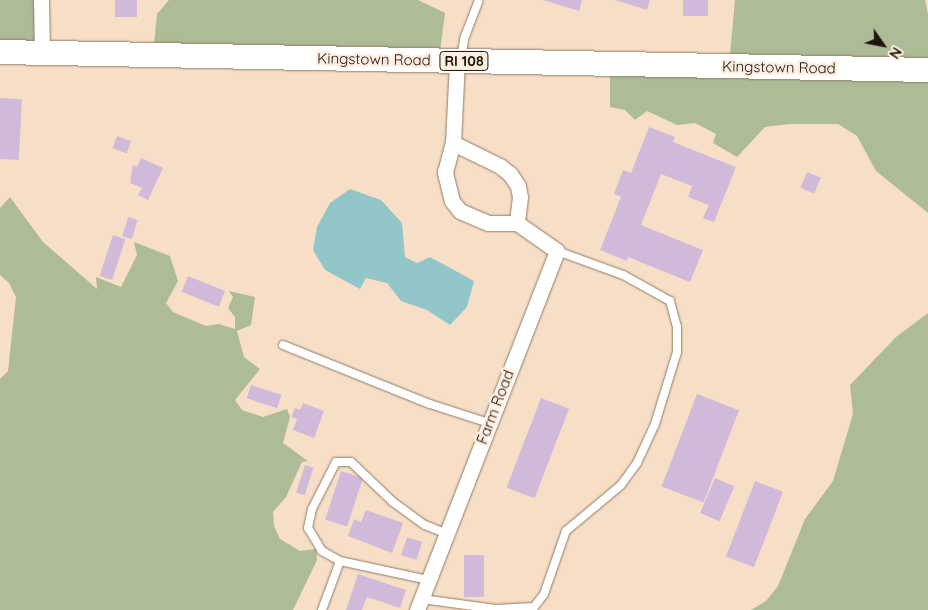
<!DOCTYPE html>
<html>
<head>
<meta charset="utf-8">
<style>
  body { margin:0 }
  #map { position:relative; width:928px; height:610px; overflow:hidden; background:#f7dfc7; font-family:Quicksand,sans-serif }
  div>[style] { position:absolute }
  [style*='--x'] { left:calc(var(--x)*1px); top:calc(var(--y)*1px); width:calc(var(--w)*1px); rotate:calc(var(--a)*1deg) }
  .forest>* { inset:0; background:#adbb97 }
  .water>* { inset:0; background:#92c5c7 }
  .building>* { inset:0; background:#d1b9da; transform-origin:0 0 }
  .roads { filter:drop-shadow(0 0 1px #917b66) drop-shadow(0 0 1px #917b66) }
  .service>* { height:8px; margin:-4px; padding:0 4px; transform-origin:4px; border-radius:4px; background:#fff }
  .minor>* { height:15px; margin:-7.5px; padding:0 7.5px; transform-origin:7.5px; border-radius:7.5px; background:#fff }
  .primary>* { height:24px; margin:-12px; padding:0 12px; transform-origin:12px; border-radius:12px; background:#fff }
  span { translate:-50% -50%; white-space:nowrap; text-align:center; line-height:1.15; -webkit-text-stroke:5px #fdeee0; paint-order:stroke }
  .shield-label span { padding:1px 4px; background:#fdeee0; border:1px solid; border-radius:4px; -webkit-text-stroke-width:0 }
  .shield-label { font-size:14px; color:#1d150c; font-weight:700 }
  .street-label { font-size:15px; color:#1d150c }
  .north { position:absolute; left:858px; top:20px; width:50px; height:50px; -webkit-text-stroke:4px #fdeee0; paint-order:stroke; rotate:123deg; font-size:14px; font-weight:700; line-height:20px; text-align:center; color:#1d150c }
  .north::after { content:''; display:block; margin:auto; width:18px; height:22px; background:#1d150c; clip-path:polygon(50% 0,100% 100%,50% 72%,0 100%) }
</style>
</head>
<body>
<div id="map">
  <div class="forest">
    <div style="clip-path:polygon(0 0,43px 0,43px 45px,0 53px)"></div>
    <div style="clip-path:polygon(169px 0,418px 0,445px 13px,439px 59px,153px 54px,157px 14px)"></div>
    <div style="clip-path:polygon(735px 0,925px 0,928px 14px,928px 213px,876px 171px,857px 136px,838px 124px,789px 124px,765px 127px,737px 157px,713px 143px,716px 134px,695px 123px,677px 125px,647px 111px,635px 120px,625px 110px,610px 107px,610px 65px,729px 66px)"></div>
    <div style="clip-path:polygon(10px 197px,43px 242px,97px 289px,96px 277px,121px 287px,137px 255px,134px 242px,170px 256px,178px 281px,166px 303px,173px 312px,206px 326px,219px 324px,235px 329px,235px 317px,228px 308px,233px 297px,229px 291px,255px 297px,251px 325px,237px 331px,244px 357px,260px 369px,235px 400px,242px 410px,263px 417px,287px 409px,290px 417px,283px 443px,308px 461px,302px 462px,286px 497px,273px 512px,274px 526px,280px 539px,300px 551px,316px 549px,317px 560px,293px 610px,0 610px,0 379px,8px 371px,16px 297px,9px 283px,0 275px,0 208px)"></div>
    <div style="clip-path:polygon(928px 313px,928px 610px,751px 610px,766px 601px,778px 586px,805px 519px,833px 481px,853px 414px,850px 385px,896px 337px)"></div>
  </div>
  <div class="water">
    <div style="clip-path:polygon(350px 189px,381px 200px,402px 223px,405px 257px,417px 263px,430px 257px,474px 281px,467px 307px,450px 325px,427px 310px,401px 301px,387px 283px,366px 278px,360px 289px,325px 270px,313px 250px,317px 227px,330px 203px)"></div>
  </div>
  <div class="building">
    <div style="left:115px;top:0;width:22px;height:17px"></div>
    <div style="clip-path:polygon(543px 0,582px 0,579px 11px)"></div>
    <div style="clip-path:polygon(615px 0,650px 0,647px 10px)"></div>
    <div style="left:683px;top:0;width:25px;height:16px"></div>
    <div style="left:0;top:98px;width:22px;height:61px;rotate:3deg"></div>
    <div style="clip-path:polygon(649px 127px,675px 137px,673px 142px,736px 167px,714px 222px,703px 218px,709px 205px,688px 197px,692px 186px,661px 174px,641px 225px,703px 250px,690px 282px,628px 257px,627px 261px,600px 250px,621px 197px,614px 194px,623px 170px,631px 173px)"></div>
    <div style="left:117px;top:136px;width:15px;height:13px;rotate:20deg"></div>
    <div style="clip-path:polygon(141px 158px,163px 168px,148px 200px,138px 195px,142px 188px,130px 183px,133px 165px,137px 167px)"></div>
    <div style="left:807px;top:172px;width:15px;height:17px;rotate:23deg"></div>
    <div style="left:128px;top:217px;width:10px;height:20px;rotate:17deg"></div>
    <div style="left:113px;top:235px;width:13px;height:43px;rotate:18deg"></div>
    <div style="left:188px;top:276px;width:40px;height:17px;rotate:22deg"></div>
    <div style="left:251px;top:385px;width:32px;height:14px;rotate:18deg"></div>
    <div style="left:697px;top:394px;width:45px;height:99px;rotate:21deg"></div>
    <div style="left:541px;top:398px;width:30px;height:96px;rotate:21deg"></div>
    <div style="clip-path:polygon(303px 403px,324px 411px,314px 438px,293px 430px,297px 419px,291px 417px,295px 408px,300px 410px)"></div>
    <div style="left:305px;top:465px;width:9px;height:29px;rotate:18deg"></div>
    <div style="left:341px;top:471px;width:23px;height:51px;rotate:18deg"></div>
    <div style="left:715px;top:478px;width:21px;height:38px;rotate:23deg"></div>
    <div style="left:755px;top:481px;width:30px;height:81px;rotate:21deg"></div>
    <div style="clip-path:polygon(366px 510px,403px 523px,392px 553px,348px 536px,354px 519px,361px 522px)"></div>
    <div style="left:407px;top:537px;width:16px;height:19px;rotate:18deg"></div>
    <div style="left:464px;top:555px;width:20px;height:42px"></div>
    <div style="clip-path:polygon(358px 574px,406px 590px,400px 608px,367px 597px,362px 610px,346px 610px)"></div>
  </div>
  <div class="roads">
    <div class="service">
      <div style="--x:461;--y:59;--w:20;--a:-81"></div>
      <div style="--x:464;--y:39;--w:40;--a:-69"></div>
      <div style="--x:283;--y:345;--w:158;--a:21.9"></div>
      <div style="--x:430;--y:404;--w:62;--a:17.9"></div>
      <div style="--x:340;--y:561;--w:21;--a:-151"></div>
      <div style="--x:322;--y:551;--w:27;--a:-121"></div>
      <div style="--x:308;--y:528;--w:19;--a:-78"></div>
      <div style="--x:312;--y:509;--w:53;--a:-62.9"></div>
      <div style="--x:336;--y:462;--w:15;--a:0"></div>
      <div style="--x:351;--y:462;--w:58;--a:43.6"></div>
      <div style="--x:393;--y:502;--w:39;--a:36"></div>
      <div style="--x:425;--y:525;--w:24;--a:22"></div>
      <div style="--x:422;--y:599;--w:74;--a:7.8"></div>
      <div style="--x:495;--y:609;--w:39;--a:-3"></div>
      <div style="--x:534;--y:607;--w:16;--a:-52"></div>
      <div style="--x:544;--y:594;--w:67;--a:-70.8"></div>
      <div style="--x:566;--y:531;--w:72;--a:-39.9"></div>
      <div style="--x:621;--y:485;--w:27;--a:-54"></div>
      <div style="--x:637;--y:463;--w:43;--a:-65.2"></div>
      <div style="--x:655;--y:424;--w:75;--a:-73"></div>
      <div style="--x:677;--y:352;--w:25;--a:-90"></div>
      <div style="--x:677;--y:327;--w:27;--a:-105"></div>
      <div style="--x:670;--y:301;--w:54;--a:-151"></div>
      <div style="--x:623;--y:275;--w:70;--a:-160"></div>
      <div style="--x:322;--y:610;--w:52;--a:-69.8"></div>
      <div style="--x:340;--y:561;--w:91;--a:12.1"></div>
    </div>
    <div class="minor">
      <div style="--x:41;--y:0;--w:53;--a:88.9"></div>
      <div style="--x:453;--y:143;--w:52;--a:26.1"></div>
      <div style="--x:500;--y:166;--w:13;--a:39"></div>
      <div style="--x:510;--y:174;--w:14;--a:56"></div>
      <div style="--x:518;--y:186;--w:11;--a:80"></div>
      <div style="--x:520;--y:197;--w:26;--a:97"></div>
      <div style="--x:417;--y:610;--w:385;--a:-68.7"></div>
      <div style="--x:557;--y:251;--w:49;--a:-145"></div>
      <div style="--x:517;--y:223;--w:29;--a:180"></div>
      <div style="--x:488;--y:223;--w:30;--a:-157"></div>
      <div style="--x:460;--y:211;--w:13;--a:-129"></div>
      <div style="--x:452;--y:201;--w:30;--a:-104"></div>
      <div style="--x:445;--y:172;--w:30;--a:-75"></div>
      <div style="--x:453;--y:143;--w:82;--a:-87.2"></div>
    </div>
    <div class="primary">
      <div style="--x:0;--y:52;--w:928;--a:1.11"></div>
    </div>
  </div>
  <div class="shield-label">
    <span style="left:464px;top:61px">RI 108</span>
  </div>
  <div class="street-label">
    <span style="left:374px;top:59px;rotate:1deg">Kingstown Road</span>
    <span style="left:779px;top:67px;rotate:1deg">Kingstown Road</span>
    <span style="left:495px;top:407px;rotate:-69deg">Farm Road</span>
  </div>
  <div class="north">N</div>
</div>
</body>
</html>
